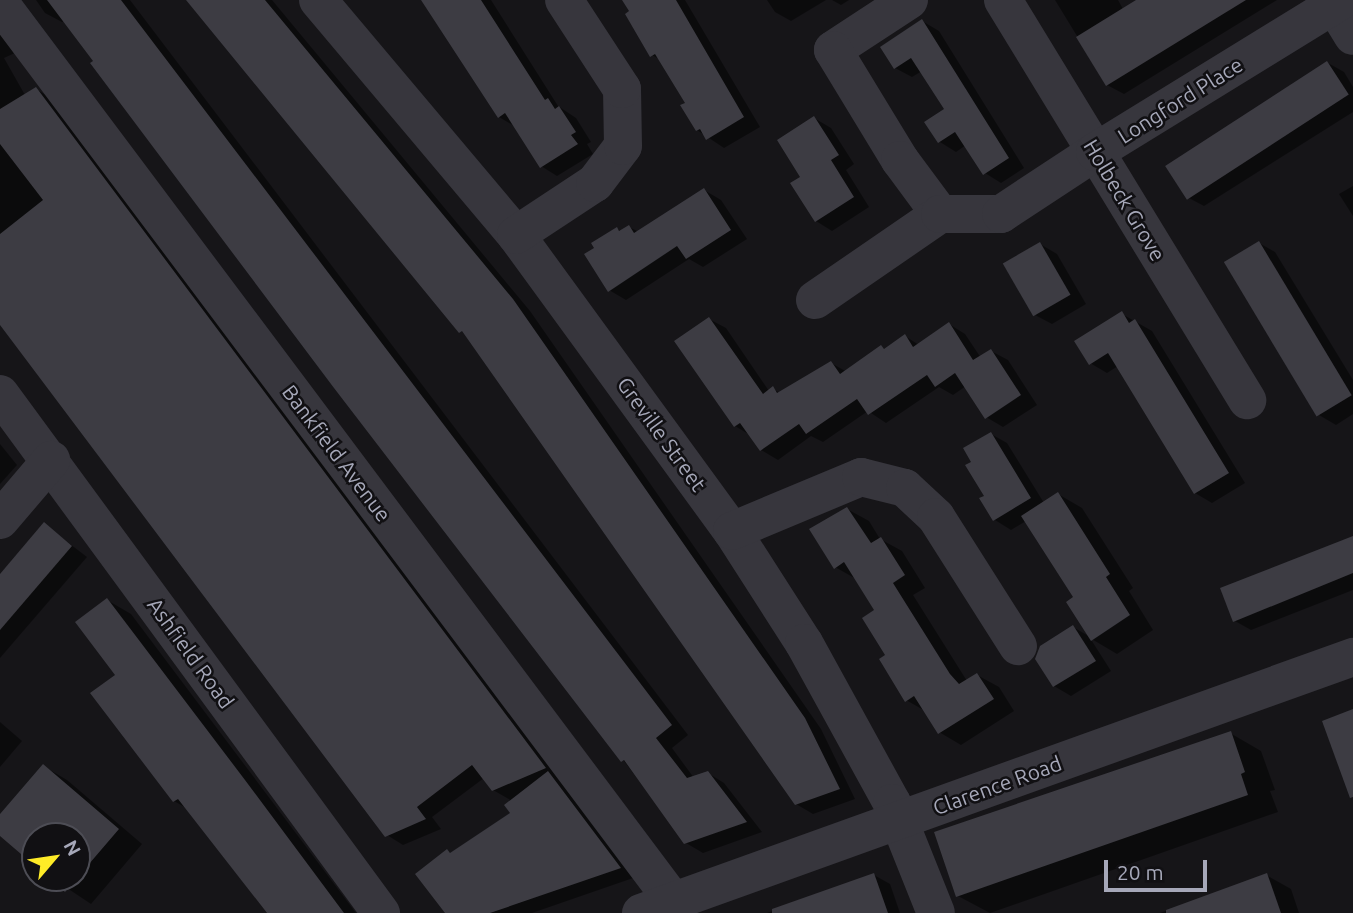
<!DOCTYPE html>
<html>
<head>
<meta charset="utf-8">
<style>
  body { margin:0 }
  #map { position:relative; width:1353px; height:913px; overflow:hidden; background:#161518; font-family:Ubuntu,sans-serif }
  div>[style] { position:absolute }
  [style*='--x'] { left:calc(var(--x)*1px); top:calc(var(--y)*1px); width:calc(var(--w)*1px); rotate:calc(var(--a)*1deg) }
  .shadow>* { inset:0; background:#0007 }
  .building>* { inset:0; background:#3d3c43; transform-origin:0 0 }
  .minor>* { height:38px; margin:-19px; padding:0 19px; transform-origin:19px; border-radius:19px; background:#37363d }
  span { translate:-50% -50%; white-space:nowrap; text-align:center; line-height:1.15; -webkit-text-stroke:5px #111013; paint-order:stroke }
  .street-label { font-size:21px; color:#a6a8b9 }
  .north { position:absolute; left:21px; top:822px; width:70px; height:70px; box-sizing:border-box; background:#111013; border:2px solid #4d4d55; border-radius:50%; rotate:61deg; font-size:19px; font-weight:700; line-height:28px; text-align:center; color:#a6a8b9 }
  .north::after { content:''; display:block; margin:auto; width:24px; height:32px; background:#feeb27; clip-path:polygon(50% 0,100% 100%,50% 72%,0 100%) }
  .scale { position:absolute; left:1104px; top:860px; width:103px; height:32px; box-sizing:border-box; border:4px solid #a6a8b9; border-top:0; padding-left:9px; font-size:21px; line-height:24px; white-space:nowrap; color:#a6a8b9; -webkit-text-stroke:5px #111013; paint-order:stroke }
</style>
</head>
<body>
<div id="map">
  <div class="shadow">
    <div style="clip-path:polygon(36px 0,130px 0,688px 735px,672px 748px,694px 778px,708px 773px,724px 783px,762px 832px,703px 853px,686px 843px,65px 21px,62px 22px,45px 13px)"></div>
    <div style="clip-path:polygon(187px 0,272px 0,530px 311px,821px 729px,855px 799px,813px 814px,796px 804px,467px 335px)"></div>
    <div style="clip-path:polygon(424px 0,491px 0,558px 106px,576px 118px,591px 142px,587px 144px,593px 154px,557px 176px,541px 166px,516px 127px,499px 117px)"></div>
    <div style="clip-path:polygon(624px 0,685px 0,760px 127px,724px 148px,697px 130px,687px 103px,661px 60px,652px 55px)"></div>
    <div style="clip-path:polygon(767px 0,826px 0,791px 21px,775px 12px)"></div>
    <div style="clip-path:polygon(832px 0,849px 0,841px 5px)"></div>
    <div style="clip-path:polygon(1055px 0,1118px 0,1123px 9px,1139px 0,1277px 0,1124px 94px,1107px 85px)"></div>
    <div style="clip-path:polygon(922px 21px,939px 31px,1024px 168px,1001px 183px,985px 173px,966px 145px,956px 152px,940px 142px,927px 122px,947px 109px,922px 71px,912px 77px,895px 68px)"></div>
    <div style="clip-path:polygon(0 30px,17px 52px,4px 58px,25px 95px,36px 89px,52px 99px,636px 877px,532px 913px,447px 913px,447px 851px,452px 854px,512px 814px,512px 801px,493px 790px,484px 778px,432px 817px,441px 829px,403px 845px,387px 835px,0 322px)"></div>
    <div style="clip-path:polygon(1328px 63px,1344px 72px,1353px 87px,1353px 112px,1204px 206px,1187px 197px)"></div>
    <div style="clip-path:polygon(814px 118px,831px 128px,854px 164px,846px 170px,869px 207px,832px 231px,816px 221px,802px 177px)"></div>
    <div style="clip-path:polygon(1353px 186px,1353px 216px,1339px 194px)"></div>
    <div style="clip-path:polygon(704px 190px,721px 200px,747px 239px,703px 267px,689px 259px,626px 300px,609px 290px,617px 229px,622px 232px,629px 227px,639px 232px)"></div>
    <div style="clip-path:polygon(1259px 243px,1275px 252px,1353px 380px,1353px 414px,1336px 425px,1319px 415px)"></div>
    <div style="clip-path:polygon(1040px 244px,1057px 254px,1086px 304px,1052px 324px,1035px 315px)"></div>
    <div style="clip-path:polygon(1122px 314px,1152px 331px,1245px 483px,1212px 503px,1195px 493px,1118px 366px,1107px 373px,1090px 363px)"></div>
    <div style="clip-path:polygon(709px 319px,726px 328px,769px 391px,773px 389px,780px 393px,831px 363px,847px 372px,881px 347px,886px 350px,905px 336px,919px 345px,949px 324px,965px 334px,981px 358px,991px 351px,1008px 360px,1037px 405px,1003px 427px,986px 417px,966px 386px,953px 395px,939px 387px,886px 423px,868px 411px,823px 442px,811px 436px,778px 460px,761px 450px,750px 435px,735px 426px)"></div>
    <div style="clip-path:polygon(991px 434px,1007px 443px,1044px 503px,1058px 494px,1082px 508px,1133px 588px,1129px 591px,1153px 630px,1117px 654px,1090px 638px,1111px 671px,1071px 696px,1054px 686px,1037px 658px,1073px 627px,1092px 638px,1075px 598px,1026px 521px,1011px 530px,995px 520px,974px 462px)"></div>
    <div style="clip-path:polygon(0 444px,17px 465px,0 484px)"></div>
    <div style="clip-path:polygon(847px 509px,869px 521px,880px 539px,902px 551px,925px 588px,913px 595px,967px 681px,977px 675px,999px 687px,1014px 711px,961px 745px,939px 732px,927px 712px,906px 700px,888px 656px,877px 610px,858px 580px,835px 567px)"></div>
    <div style="clip-path:polygon(45px 525px,87px 557px,0 658px,0 576px)"></div>
    <div style="clip-path:polygon(1353px 537px,1353px 590px,1251px 630px,1235px 621px)"></div>
    <div style="clip-path:polygon(107px 600px,131px 614px,356px 913px,267px 913px,188px 809px,174px 801px,117px 675px)"></div>
    <div style="clip-path:polygon(0 722px,22px 741px,0 767px)"></div>
    <div style="clip-path:polygon(1230px 733px,1261px 751px,1275px 790px,1270px 791px,1278px 812px,990px 913px,958px 896px)"></div>
    <div style="clip-path:polygon(43px 766px,67px 780px,142px 844px,91px 904px,52px 878px,77px 878px,77px 836px,35px 836px,35px 863px,0 833px,0 817px)"></div>
    <div style="clip-path:polygon(874px 875px,890px 884px,900px 913px,767px 913px)"></div>
    <div style="clip-path:polygon(1266px 875px,1291px 889px,1299px 913px,1160px 913px)"></div>
  </div>
  <div class="building">
    <div style="clip-path:polygon(47px 0,121px 0,672px 725px,656px 738px,687px 778px,708px 771px,747px 822px,684px 844px,624px 760px,621px 762px,334px 388px,90px 63px,93px 61px)"></div>
    <div style="clip-path:polygon(186px 0,265px 0,513px 299px,805px 718px,840px 789px,795px 805px,462px 331px,459px 333px)"></div>
    <div style="clip-path:polygon(421px 0,481px 0,545px 100px,548px 98px,555px 109px,559px 106px,576px 132px,571px 135px,578px 144px,540px 168px,505px 113px,498px 118px)"></div>
    <div style="clip-path:polygon(622px 0,676px 0,744px 117px,706px 140px,700px 129px,696px 131px,680px 105px,685px 103px,655px 54px,650px 57px,625px 14px,629px 11px)"></div>
    <div style="clip-path:polygon(1136px 0,1246px 0,1106px 86px,1076px 37px)"></div>
    <div style="clip-path:polygon(922px 19px,1009px 158px,983px 175px,955px 132px,938px 143px,924px 122px,944px 109px,911px 58px,894px 69px,880px 47px)"></div>
    <div style="left:1327px;top:61px;width:40px;height:193px;rotate:57deg"></div>
    <div style="clip-path:polygon(36px 87px,546px 768px,492px 791px,472px 765px,417px 807px,426px 819px,385px 837px,0 325px,0 234px,43px 200px,0 144px,0 109px)"></div>
    <div style="clip-path:polygon(814px 116px,839px 155px,831px 160px,854px 197px,815px 222px,790px 183px,800px 177px,777px 140px)"></div>
    <div style="clip-path:polygon(704px 188px,731px 230px,686px 259px,677px 246px,608px 292px,584px 254px,594px 248px,591px 243px,617px 227px,619px 231px,629px 225px,634px 233px)"></div>
    <div style="left:1259px;top:241px;width:180px;height:41px;rotate:59deg"></div>
    <div style="left:1040px;top:242px;width:61px;height:43px;rotate:60deg"></div>
    <div style="clip-path:polygon(1122px 311px,1129px 323px,1135px 319px,1229px 473px,1194px 494px,1108px 353px,1089px 365px,1074px 341px)"></div>
    <div style="clip-path:polygon(709px 317px,763px 394px,773px 386px,777px 393px,831px 361px,840px 374px,881px 345px,884px 349px,905px 334px,913px 347px,949px 322px,973px 360px,991px 349px,1021px 395px,985px 419px,955px 373px,935px 387px,927px 375px,868px 415px,857px 399px,806px 434px,799px 424px,760px 451px,740px 423px,734px 427px,674px 341px)"></div>
    <div style="clip-path:polygon(991px 432px,1031px 498px,993px 521px,979px 498px,984px 496px,965px 465px,971px 462px,963px 448px)"></div>
    <div style="clip-path:polygon(1058px 492px,1110px 574px,1106px 577px,1130px 615px,1091px 641px,1066px 602px,1073px 597px,1021px 516px)"></div>
    <div style="clip-path:polygon(847px 507px,871px 543px,881px 537px,905px 575px,893px 583px,950px 674px,959px 684px,977px 673px,994px 699px,938px 734px,914px 696px,905px 702px,879px 659px,885px 655px,862px 618px,874px 610px,844px 562px,834px 569px,809px 529px)"></div>
    <div style="clip-path:polygon(44px 522px,72px 546px,0 630px,0 574px)"></div>
    <div style="clip-path:polygon(1353px 536px,1353px 573px,1233px 622px,1220px 588px)"></div>
    <div style="clip-path:polygon(107px 598px,245px 780px,344px 913px,267px 913px,178px 799px,173px 802px,90px 693px,115px 675px,75px 622px)"></div>
    <div style="clip-path:polygon(1073px 625px,1096px 661px,1053px 687px,1035px 659px,1040px 646px)"></div>
    <div style="clip-path:polygon(1353px 709px,1353px 797px,1350px 798px,1322px 721px)"></div>
    <div style="clip-path:polygon(1231px 731px,1245px 772px,1241px 774px,1248px 795px,956px 897px,934px 832px)"></div>
    <div style="clip-path:polygon(43px 764px,119px 829px,77px 878px,77px 836px,35px 836px,35px 866px,0 836px,0 814px)"></div>
    <div style="clip-path:polygon(548px 771px,621px 868px,490px 913px,445px 913px,415px 874px,447px 849px,450px 853px,510px 813px,504px 805px)"></div>
    <div style="clip-path:polygon(874px 873px,888px 913px,772px 913px,772px 909px)"></div>
    <div style="clip-path:polygon(1267px 873px,1281px 913px,1166px 913px,1166px 910px)"></div>
    <div style="clip-path:polygon(49px 878px,77px 878px,65px 892px)"></div>
  </div>
  <div class="minor">
    <div style="--x:318;--y:0;--w:307;--a:49.9"></div>
    <div style="--x:516;--y:235;--w:366;--a:53.9"></div>
    <div style="--x:732;--y:531;--w:133;--a:57.3"></div>
    <div style="--x:804;--y:643;--w:183;--a:61.2"></div>
    <div style="--x:892;--y:803;--w:118;--a:68.2"></div>
    <div style="--x:909;--y:0;--w:91;--a:146.7"></div>
    <div style="--x:833;--y:50;--w:129;--a:58.7"></div>
    <div style="--x:900;--y:160;--w:67;--a:53.5"></div>
    <div style="--x:1003;--y:0;--w:469;--a:58.6"></div>
    <div style="--x:1331;--y:0;--w:42;--a:58.6"></div>
    <div style="--x:0;--y:3;--w:1124;--a:53.14"></div>
    <div style="--x:516;--y:235;--w:95;--a:-33.4"></div>
    <div style="--x:595;--y:183;--w:46;--a:-52.9"></div>
    <div style="--x:623;--y:146;--w:57;--a:-91"></div>
    <div style="--x:622;--y:89;--w:106;--a:-123.1"></div>
    <div style="--x:815;--y:300;--w:152;--a:-34.5"></div>
    <div style="--x:940;--y:214;--w:61;--a:0"></div>
    <div style="--x:1001;--y:214;--w:113;--a:-33.4"></div>
    <div style="--x:1095;--y:152;--w:290;--a:-31.6"></div>
    <div style="--x:0;--y:394;--w:644;--a:53.72"></div>
    <div style="--x:0;--y:520;--w:79;--a:-49.6"></div>
    <div style="--x:732;--y:531;--w:140;--a:-22.7"></div>
    <div style="--x:861;--y:477;--w:45;--a:14"></div>
    <div style="--x:905;--y:488;--w:42;--a:43.1"></div>
    <div style="--x:936;--y:517;--w:153;--a:57.6"></div>
    <div style="--x:641;--y:913;--w:757;--a:-19.78"></div>
  </div>
  <div class="street-label">
    <span style="left:1180px;top:100px;rotate:-32deg">Longford Place</span>
    <span style="left:1125px;top:200px;rotate:59deg">Holbeck Grove</span>
    <span style="left:662px;top:434px;rotate:54deg">Greville Street</span>
    <span style="left:337px;top:453px;rotate:53deg">Bankfield Avenue</span>
    <span style="left:191px;top:653px;rotate:54deg">Ashfield Road</span>
    <span style="left:997px;top:785px;rotate:-20deg">Clarence Road</span>
  </div>
  <div class="north">N</div>
  <div class="scale">20 m</div>
</div>
</body>
</html>
